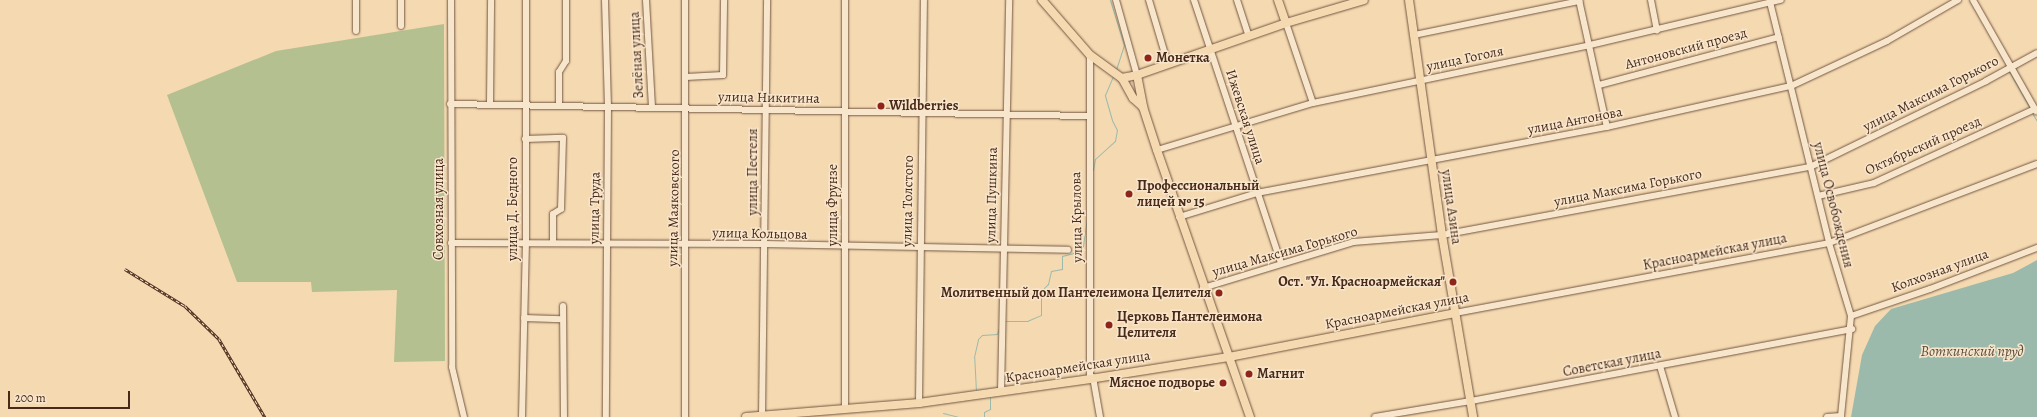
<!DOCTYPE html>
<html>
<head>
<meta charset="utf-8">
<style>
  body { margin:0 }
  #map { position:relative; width:2037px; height:417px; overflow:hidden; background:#f4d9b1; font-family:Alegreya,serif }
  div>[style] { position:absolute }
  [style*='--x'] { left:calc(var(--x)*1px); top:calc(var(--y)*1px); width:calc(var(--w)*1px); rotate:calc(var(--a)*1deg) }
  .green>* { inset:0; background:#b5c090 }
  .water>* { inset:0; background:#9cbaac }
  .stream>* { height:1px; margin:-0.5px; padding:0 0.5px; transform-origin:0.5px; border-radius:0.5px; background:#9cbaac }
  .roads { filter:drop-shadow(0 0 1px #745640) drop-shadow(0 0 1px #745640) }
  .minor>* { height:6px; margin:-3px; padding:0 3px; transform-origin:3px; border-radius:3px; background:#f8e6cc }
  .major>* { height:8px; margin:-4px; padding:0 4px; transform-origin:4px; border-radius:4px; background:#f4d9b1 }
  .rail>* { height:2.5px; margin-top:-1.25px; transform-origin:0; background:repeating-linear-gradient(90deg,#f8e6cc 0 3px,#492a1a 0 6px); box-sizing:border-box; border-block:1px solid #492a1a }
  .dots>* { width:11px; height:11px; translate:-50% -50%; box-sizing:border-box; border:2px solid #f8e6cc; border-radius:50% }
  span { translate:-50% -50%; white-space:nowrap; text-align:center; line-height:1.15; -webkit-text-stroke:3px #f8e6cc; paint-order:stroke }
  .street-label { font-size:14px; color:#492a1a }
  .poi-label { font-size:14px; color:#492a1a; font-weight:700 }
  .left { translate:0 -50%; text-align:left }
  .right { translate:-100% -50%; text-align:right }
  .water-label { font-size:15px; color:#5e4e3e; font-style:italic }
  .scale { position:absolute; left:8px; top:391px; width:122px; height:18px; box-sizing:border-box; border:2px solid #492a1a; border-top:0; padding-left:5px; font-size:12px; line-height:14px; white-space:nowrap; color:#492a1a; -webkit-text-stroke:3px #f8e6cc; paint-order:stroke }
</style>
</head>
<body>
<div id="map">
  <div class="green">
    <div style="clip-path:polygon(444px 24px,445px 361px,394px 362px,397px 290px,312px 292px,311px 282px,237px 282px,167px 95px,276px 51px)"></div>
  </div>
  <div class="water">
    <div style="clip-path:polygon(2037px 260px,2037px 417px,1851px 417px,1862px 355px,1875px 326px,1891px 309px,2013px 273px)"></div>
  </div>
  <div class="stream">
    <div style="--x:1110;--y:0;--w:47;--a:72.7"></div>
    <div style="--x:1124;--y:45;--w:26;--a:108"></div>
    <div style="--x:2002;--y:57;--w:10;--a:61"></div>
    <div style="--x:2009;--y:71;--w:43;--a:60.4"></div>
    <div style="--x:2032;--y:113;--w:9;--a:58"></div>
    <div style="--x:1093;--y:170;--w:11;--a:-80"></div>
    <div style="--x:1095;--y:159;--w:27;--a:-42"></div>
    <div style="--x:1115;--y:141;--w:11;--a:-80"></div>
    <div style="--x:1117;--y:130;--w:11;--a:-117"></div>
    <div style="--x:1112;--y:120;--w:26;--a:-106"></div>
    <div style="--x:1105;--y:95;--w:21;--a:-67"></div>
    <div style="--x:1005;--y:321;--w:22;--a:0"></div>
    <div style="--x:1027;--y:321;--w:15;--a:-23"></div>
    <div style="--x:1041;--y:315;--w:24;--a:-90"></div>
    <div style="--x:1041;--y:291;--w:10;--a:-45"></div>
    <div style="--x:1048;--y:284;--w:13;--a:-77"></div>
    <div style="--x:1051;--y:271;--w:11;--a:-10"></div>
    <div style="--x:1062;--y:269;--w:13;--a:-90"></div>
    <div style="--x:1062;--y:256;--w:11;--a:-15"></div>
    <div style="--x:1073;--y:253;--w:12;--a:-35"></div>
    <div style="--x:1083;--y:246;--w:29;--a:-82"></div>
    <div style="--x:976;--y:391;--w:34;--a:-93"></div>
    <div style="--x:974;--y:357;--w:18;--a:-77"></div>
    <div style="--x:978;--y:339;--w:6;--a:-45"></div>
    <div style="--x:982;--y:335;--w:15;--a:-4"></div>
    <div style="--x:997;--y:334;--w:6;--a:-72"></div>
    <div style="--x:943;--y:413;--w:16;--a:14"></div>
    <div style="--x:984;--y:417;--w:5;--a:-90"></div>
    <div style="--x:984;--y:412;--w:7;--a:-27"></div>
    <div style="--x:990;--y:409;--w:12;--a:-90"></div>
  </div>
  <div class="roads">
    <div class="minor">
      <div style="--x:356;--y:0;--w:31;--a:90"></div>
      <div style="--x:451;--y:0;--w:367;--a:89.8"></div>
      <div style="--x:452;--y:367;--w:51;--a:76.5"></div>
      <div style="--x:605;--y:0;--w:107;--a:88.4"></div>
      <div style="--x:608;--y:107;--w:310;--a:90.4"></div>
      <div style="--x:646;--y:0;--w:108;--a:86.8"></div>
      <div style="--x:1116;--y:0;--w:78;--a:74.4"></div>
      <div style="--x:1149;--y:0;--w:67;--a:73.5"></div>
      <div style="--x:1194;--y:0;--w:277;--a:71.7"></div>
      <div style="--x:1237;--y:0;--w:38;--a:72"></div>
      <div style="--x:1579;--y:0;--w:130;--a:77.6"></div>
      <div style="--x:1651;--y:0;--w:31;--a:79"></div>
      <div style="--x:1973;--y:0;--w:128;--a:60.4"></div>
      <div style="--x:1770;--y:2;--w:248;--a:76.2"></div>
      <div style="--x:1829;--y:243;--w:76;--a:73.2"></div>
      <div style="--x:1851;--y:316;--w:101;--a:95.7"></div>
      <div style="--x:1286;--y:23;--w:84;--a:71.4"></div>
      <div style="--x:401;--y:26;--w:26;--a:-90"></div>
      <div style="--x:1414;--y:35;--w:169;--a:-11.6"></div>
      <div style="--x:686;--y:77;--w:37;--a:-3"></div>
      <div style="--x:723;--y:75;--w:75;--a:-89.2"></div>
      <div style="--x:1599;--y:85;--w:186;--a:-14.9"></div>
      <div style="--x:450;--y:104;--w:638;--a:1.08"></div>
      <div style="--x:490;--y:104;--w:104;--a:-89.4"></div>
      <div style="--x:559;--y:105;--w:33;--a:-90"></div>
      <div style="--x:559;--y:72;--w:13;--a:-58"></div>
      <div style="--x:566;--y:61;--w:61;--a:-90"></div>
      <div style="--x:525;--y:139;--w:38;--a:-2"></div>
      <div style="--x:563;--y:138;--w:71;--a:91.6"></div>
      <div style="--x:561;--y:209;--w:9;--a:148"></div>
      <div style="--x:553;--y:214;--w:28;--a:90"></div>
      <div style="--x:1157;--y:150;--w:163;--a:-16.8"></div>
      <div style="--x:1313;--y:103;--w:283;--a:-11.8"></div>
      <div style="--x:1590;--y:45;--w:196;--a:-13.3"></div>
      <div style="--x:1818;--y:196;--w:57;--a:-13.1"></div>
      <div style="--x:1874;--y:183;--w:177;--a:-24.7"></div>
      <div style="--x:1179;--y:217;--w:82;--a:-17.1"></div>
      <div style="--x:1257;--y:193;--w:356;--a:-10.7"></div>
      <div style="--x:1607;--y:127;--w:189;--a:-12.6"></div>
      <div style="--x:1791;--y:86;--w:106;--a:-25.1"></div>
      <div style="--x:1887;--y:41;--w:82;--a:-30"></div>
      <div style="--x:451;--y:243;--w:313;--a:0.2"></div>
      <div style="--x:764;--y:244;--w:304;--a:1.1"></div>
      <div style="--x:1203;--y:288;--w:157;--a:-17"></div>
      <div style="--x:1353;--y:242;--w:89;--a:-4.5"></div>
      <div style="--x:1442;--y:235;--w:374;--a:-10.5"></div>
      <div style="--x:1810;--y:167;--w:196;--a:-26"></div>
      <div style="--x:1986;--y:81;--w:58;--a:-28.8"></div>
      <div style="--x:563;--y:306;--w:111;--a:89.5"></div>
      <div style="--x:1455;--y:313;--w:380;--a:-10.6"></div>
      <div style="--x:1829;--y:243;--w:222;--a:-20.8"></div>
      <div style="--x:1851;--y:316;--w:83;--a:-18.9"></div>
      <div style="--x:1930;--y:289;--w:115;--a:-21"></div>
      <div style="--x:524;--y:318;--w:38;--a:2"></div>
      <div style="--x:1660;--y:366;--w:53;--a:73.6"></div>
      <div style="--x:1093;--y:377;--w:41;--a:80.1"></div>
      <div style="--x:1090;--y:379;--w:324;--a:-90"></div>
      <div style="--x:1001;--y:392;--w:392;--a:-88.8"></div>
      <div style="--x:919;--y:403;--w:403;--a:-89.3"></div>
      <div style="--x:845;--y:409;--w:409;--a:-90"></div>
      <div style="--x:522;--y:417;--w:174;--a:-88.7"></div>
      <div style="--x:526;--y:243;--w:243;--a:-90"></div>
      <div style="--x:685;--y:417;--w:417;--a:-90"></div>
      <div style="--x:762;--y:417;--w:417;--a:-89.3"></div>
      <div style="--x:1375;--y:417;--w:97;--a:-9.5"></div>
      <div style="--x:1471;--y:401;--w:388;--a:-10.7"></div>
      <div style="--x:1827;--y:417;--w:14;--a:-4"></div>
    </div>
    <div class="major">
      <div style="--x:1042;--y:0;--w:73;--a:48.9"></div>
      <div style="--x:1090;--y:55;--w:39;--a:36"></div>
      <div style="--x:1278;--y:0;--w:24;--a:71"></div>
      <div style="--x:1409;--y:0;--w:237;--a:82"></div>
      <div style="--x:1442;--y:235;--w:185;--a:80.3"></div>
      <div style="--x:1137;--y:75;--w:158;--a:-19.2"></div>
      <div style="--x:1286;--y:23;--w:81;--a:-16.4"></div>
      <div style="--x:1143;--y:107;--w:13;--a:-138"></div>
      <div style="--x:1133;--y:98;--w:23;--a:-119"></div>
      <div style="--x:1122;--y:78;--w:15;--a:-11"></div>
      <div style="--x:1137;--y:75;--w:33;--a:79"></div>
      <div style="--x:1143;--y:107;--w:45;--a:72"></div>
      <div style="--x:1157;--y:150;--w:283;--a:70.8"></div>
      <div style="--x:746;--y:417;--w:174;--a:-4.6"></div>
      <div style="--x:919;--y:403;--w:173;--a:-8"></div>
      <div style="--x:1090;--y:379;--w:141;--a:-9"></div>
      <div style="--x:1229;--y:357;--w:230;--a:-11"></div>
    </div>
  </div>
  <div class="rail">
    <div style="--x:125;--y:269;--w:70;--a:31.7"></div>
    <div style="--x:185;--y:306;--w:47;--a:44.1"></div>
    <div style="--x:219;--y:339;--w:91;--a:59.5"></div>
  </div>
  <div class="dots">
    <div style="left:1148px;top:58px;background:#8f2418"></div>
    <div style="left:881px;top:106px;background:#8f2418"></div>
    <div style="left:1129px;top:194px;background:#8f2418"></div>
    <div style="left:1453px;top:282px;background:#8f2418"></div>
    <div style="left:1219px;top:293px;background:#8f2418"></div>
    <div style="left:1109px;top:325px;background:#8f2418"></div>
    <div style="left:1249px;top:374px;background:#8f2418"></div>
    <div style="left:1223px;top:383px;background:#8f2418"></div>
  </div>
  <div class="street-label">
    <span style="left:1686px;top:49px;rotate:-15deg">Антоновский проезд</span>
    <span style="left:637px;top:55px;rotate:-93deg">Зелёная улица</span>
    <span style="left:1465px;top:59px;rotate:-12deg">улица Гоголя</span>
    <span style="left:1931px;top:94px;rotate:-27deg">улица Максима Горького</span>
    <span style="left:769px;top:98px;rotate:1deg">улица Никитина</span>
    <span style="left:1245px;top:117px;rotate:72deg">Ижевская улица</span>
    <span style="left:1575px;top:121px;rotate:-11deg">улица Антонова</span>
    <span style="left:1923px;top:146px;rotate:-24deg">Октябрьский проезд</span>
    <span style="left:753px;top:172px;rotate:-90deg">улица Пестеля</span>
    <span style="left:1628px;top:188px;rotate:-11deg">улица Максима Горького</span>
    <span style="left:992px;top:195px;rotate:-89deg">улица Пушкина</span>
    <span style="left:908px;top:201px;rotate:-89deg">улица Толстого</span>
    <span style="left:833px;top:205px;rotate:-90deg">улица Фрунзе</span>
    <span style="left:1833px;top:205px;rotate:76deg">улица Освобождения</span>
    <span style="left:1451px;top:207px;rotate:82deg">улица Азина</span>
    <span style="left:595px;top:208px;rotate:-89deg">улица Труда</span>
    <span style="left:674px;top:208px;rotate:-89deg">улица Маяковского</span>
    <span style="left:439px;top:209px;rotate:-90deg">Совхозная улица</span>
    <span style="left:513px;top:209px;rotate:-90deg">улица Д. Бедного</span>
    <span style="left:1077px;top:217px;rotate:-91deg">улица Крылова</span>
    <span style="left:760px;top:234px;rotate:1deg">улица Кольцова</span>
    <span style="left:1285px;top:252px;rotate:-16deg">улица Максима Горького</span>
    <span style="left:1715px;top:252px;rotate:-11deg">Красноармейская улица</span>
    <span style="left:1940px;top:271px;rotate:-20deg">Колхозная улица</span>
    <span style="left:1397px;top:311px;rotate:-11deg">Красноармейская улица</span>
    <span style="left:1612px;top:363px;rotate:-11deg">Советская улица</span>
    <span style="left:1078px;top:367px;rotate:-9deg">Красноармейская улица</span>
  </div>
  <div class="poi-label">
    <span class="left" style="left:1156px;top:58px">Монетка</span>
    <span class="left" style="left:889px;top:106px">Wildberries</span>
    <span class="left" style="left:1137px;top:194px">Профессиональный<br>лицей № 15</span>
    <span class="right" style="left:1445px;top:282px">Ост. "Ул. Красноармейская"</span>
    <span class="right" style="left:1211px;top:293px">Молитвенный дом Пантелеимона Целителя</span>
    <span class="left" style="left:1117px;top:325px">Церковь Пантелеимона<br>Целителя</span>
    <span class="left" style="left:1257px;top:374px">Магнит</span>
    <span class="right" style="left:1215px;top:383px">Мясное подворье</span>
  </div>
  <div class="water-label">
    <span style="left:1972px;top:352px">Воткинский пруд</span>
  </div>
  <div class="scale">200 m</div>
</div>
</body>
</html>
